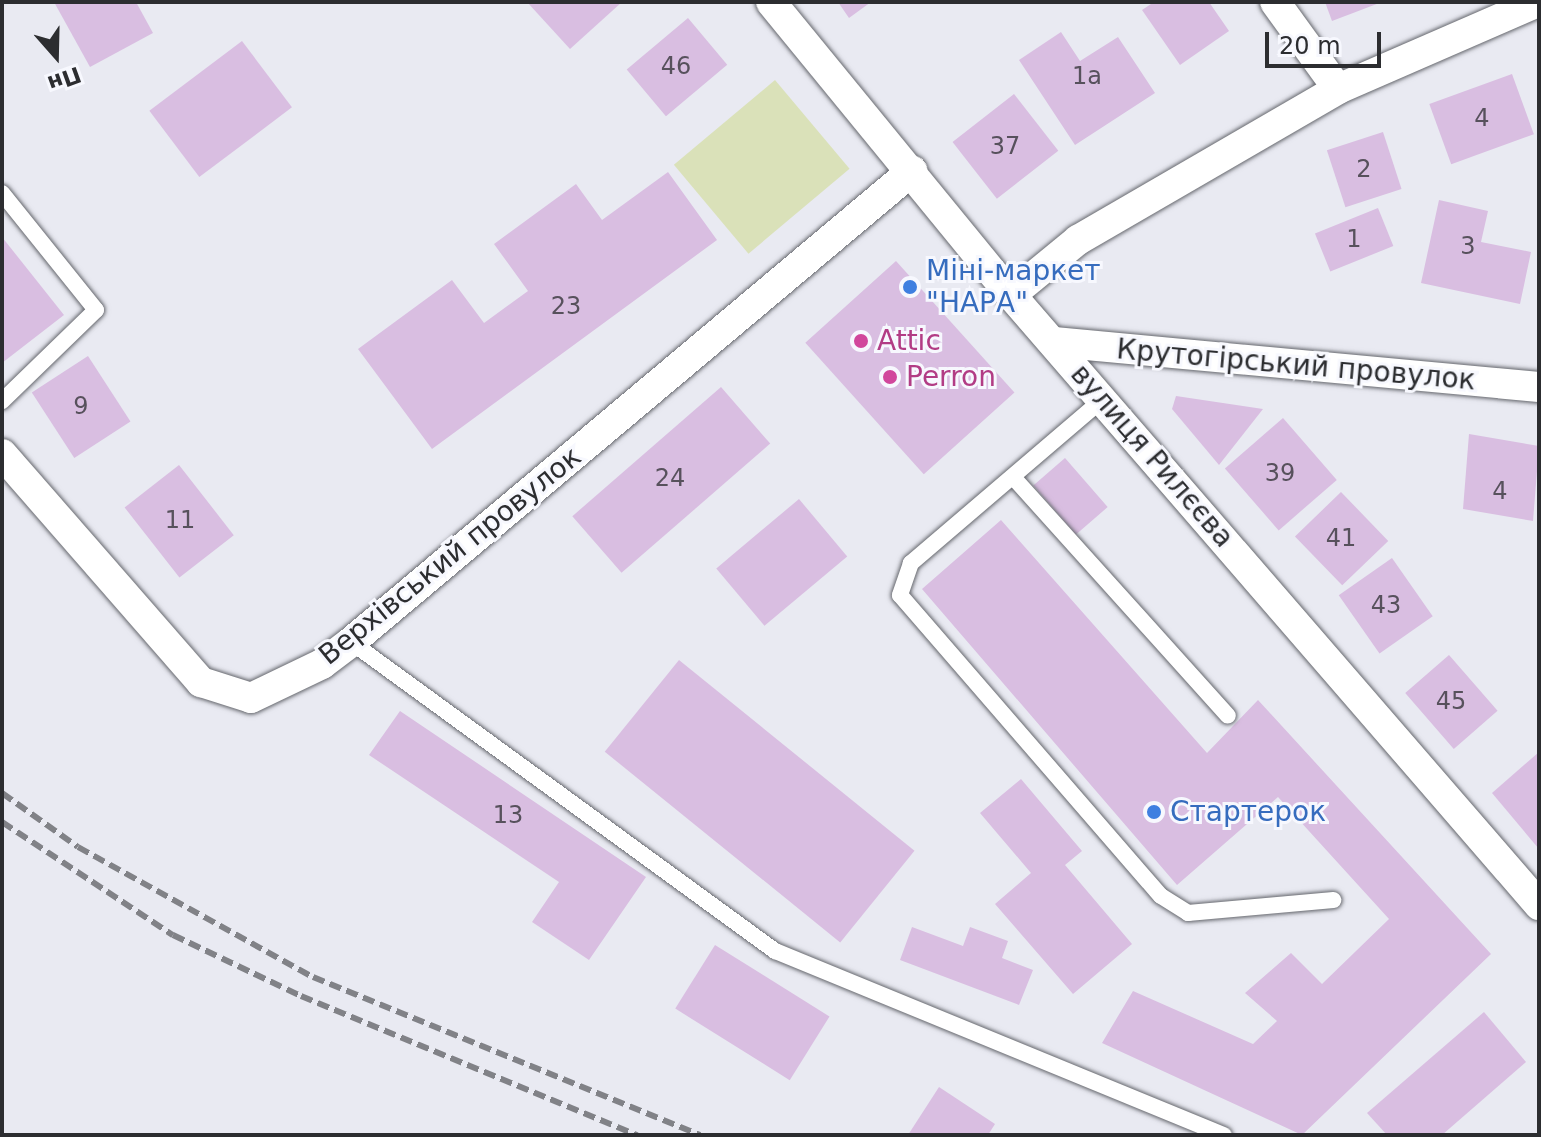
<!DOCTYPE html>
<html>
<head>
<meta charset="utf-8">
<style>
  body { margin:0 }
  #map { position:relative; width:1541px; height:1137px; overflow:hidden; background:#e9eaf2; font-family:"DejaVu Sans",sans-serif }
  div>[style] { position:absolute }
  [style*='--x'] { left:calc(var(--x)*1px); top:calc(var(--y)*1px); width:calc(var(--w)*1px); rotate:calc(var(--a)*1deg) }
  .green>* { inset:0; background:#dae1b9; transform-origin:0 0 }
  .building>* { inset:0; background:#d9bee1; transform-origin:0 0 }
  .roads { filter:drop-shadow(0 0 2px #65676d) drop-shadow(0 0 2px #65676d) }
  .service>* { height:16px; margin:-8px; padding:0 8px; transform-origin:8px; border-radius:8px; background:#fff }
  .minor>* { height:30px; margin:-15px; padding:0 15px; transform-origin:15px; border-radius:15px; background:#fff }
  .rail>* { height:6px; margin-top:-3px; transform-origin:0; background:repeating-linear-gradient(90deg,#818287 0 12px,transparent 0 18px) }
  .dots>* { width:22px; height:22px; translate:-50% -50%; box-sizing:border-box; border:4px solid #f7f8fe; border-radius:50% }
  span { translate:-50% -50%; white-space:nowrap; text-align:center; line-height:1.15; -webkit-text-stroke:6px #f7f8fe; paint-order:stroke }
  .number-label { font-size:24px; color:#57515c }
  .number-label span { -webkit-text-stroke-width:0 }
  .shop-label { font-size:28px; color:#366cbe }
  .left { translate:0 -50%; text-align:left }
  .hotel-label { font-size:28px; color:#b23c85 }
  .street-label { font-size:28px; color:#2c2d30 }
  .frame { position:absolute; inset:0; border:4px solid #2c2d30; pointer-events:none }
  .north { position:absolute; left:16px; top:16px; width:80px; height:80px; -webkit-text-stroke:6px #f7f8fe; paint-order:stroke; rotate:160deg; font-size:22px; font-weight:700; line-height:32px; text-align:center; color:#2c2d30 }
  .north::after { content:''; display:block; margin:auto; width:28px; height:36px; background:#2c2d30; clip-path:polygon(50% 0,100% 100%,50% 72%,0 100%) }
  .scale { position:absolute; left:1265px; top:32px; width:116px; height:36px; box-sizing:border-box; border:4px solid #2c2d30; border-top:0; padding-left:10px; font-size:24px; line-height:28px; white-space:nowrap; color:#2c2d30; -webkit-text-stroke:6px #f7f8fe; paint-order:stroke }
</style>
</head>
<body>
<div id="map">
  <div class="green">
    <div style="left:775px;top:80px;width:116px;height:132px;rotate:50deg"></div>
  </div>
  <div class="building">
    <div style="clip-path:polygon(54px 2px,136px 2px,153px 33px,90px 67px)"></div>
    <div style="clip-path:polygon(527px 2px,622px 2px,570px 49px)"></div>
    <div style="clip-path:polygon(838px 2px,871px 2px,849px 18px)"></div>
    <div style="clip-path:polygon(1154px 2px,1209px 2px,1229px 31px,1180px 65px,1142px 10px)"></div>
    <div style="clip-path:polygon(1325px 2px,1382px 2px,1332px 21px)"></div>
    <div style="left:688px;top:18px;width:61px;height:80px;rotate:50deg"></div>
    <div style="clip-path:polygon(1061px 32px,1080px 61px,1118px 37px,1155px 93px,1075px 145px,1019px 60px)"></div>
    <div style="left:242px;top:41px;width:83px;height:116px;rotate:53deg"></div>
    <div style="left:1512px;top:74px;width:64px;height:88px;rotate:70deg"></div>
    <div style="left:1014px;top:94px;width:72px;height:78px;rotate:52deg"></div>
    <div style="left:1383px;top:132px;width:60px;height:59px;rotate:72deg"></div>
    <div style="clip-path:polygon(668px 172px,717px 240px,432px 449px,358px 349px,452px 280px,484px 323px,528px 291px,494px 244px,576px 184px,602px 220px)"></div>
    <div style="clip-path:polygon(1439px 200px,1488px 211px,1481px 242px,1531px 252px,1520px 304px,1421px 283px)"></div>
    <div style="left:1378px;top:208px;width:41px;height:68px;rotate:68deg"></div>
    <div style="clip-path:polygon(2px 237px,64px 315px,2px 363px)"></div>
    <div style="left:896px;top:261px;width:177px;height:122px;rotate:48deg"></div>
    <div style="left:88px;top:356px;width:78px;height:67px;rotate:57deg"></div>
    <div style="left:721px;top:387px;width:75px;height:197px;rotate:49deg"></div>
    <div style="clip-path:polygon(1176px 396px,1263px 409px,1219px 465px,1172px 409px)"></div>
    <div style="left:1283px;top:418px;width:82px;height:77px;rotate:49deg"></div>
    <div style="clip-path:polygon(1469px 434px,1539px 446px,1533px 521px,1463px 509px)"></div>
    <div style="left:1065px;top:458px;width:65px;height:42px;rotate:49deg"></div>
    <div style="left:179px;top:465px;width:89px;height:69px;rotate:52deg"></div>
    <div style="left:1341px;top:492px;width:68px;height:64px;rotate:46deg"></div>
    <div style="left:799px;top:499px;width:75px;height:108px;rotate:50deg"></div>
    <div style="clip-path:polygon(1001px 520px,1207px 753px,1258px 700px,1491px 954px,1302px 1135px,1102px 1043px,1133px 991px,1253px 1044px,1277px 1021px,1245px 993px,1291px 953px,1322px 984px,1389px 919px,1278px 797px,1177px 885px,922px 589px)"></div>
    <div style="left:1392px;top:558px;width:71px;height:65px;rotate:55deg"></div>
    <div style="left:1449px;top:655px;width:74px;height:58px;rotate:49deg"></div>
    <div style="left:679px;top:660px;width:303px;height:118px;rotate:39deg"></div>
    <div style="clip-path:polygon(400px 711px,646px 877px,589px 960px,532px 922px,559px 882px,369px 755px)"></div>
    <div style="clip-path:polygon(1539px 752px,1539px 849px,1492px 793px)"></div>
    <div style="clip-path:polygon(1021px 779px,1082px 851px,1065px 865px,1132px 944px,1073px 994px,995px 904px,1031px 873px,980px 813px)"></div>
    <div style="clip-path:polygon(912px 927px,963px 946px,970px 927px,1008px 941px,1002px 958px,1033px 970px,1019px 1005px,900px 960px)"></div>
    <div style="left:715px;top:945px;width:135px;height:75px;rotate:32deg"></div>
    <div style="clip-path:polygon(1484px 1012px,1526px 1062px,1442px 1135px,1387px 1135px,1367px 1113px)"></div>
    <div style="clip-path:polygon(939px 1087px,995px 1124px,988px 1135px,908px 1135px)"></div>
  </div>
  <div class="roads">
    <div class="service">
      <div style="--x:2;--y:193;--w:150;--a:51.2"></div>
      <div style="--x:96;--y:310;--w:131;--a:135.9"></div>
      <div style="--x:1103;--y:399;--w:253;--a:139.5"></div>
      <div style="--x:911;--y:563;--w:34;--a:109"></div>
      <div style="--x:900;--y:595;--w:398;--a:49.1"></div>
      <div style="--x:1161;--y:896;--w:32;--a:32"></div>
      <div style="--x:1188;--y:913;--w:146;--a:-5.1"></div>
      <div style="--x:1013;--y:477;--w:321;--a:48"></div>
      <div style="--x:351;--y:642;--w:525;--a:36.08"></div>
      <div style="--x:775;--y:951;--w:485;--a:22.3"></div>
    </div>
    <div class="minor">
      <div style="--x:771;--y:2;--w:379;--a:50.7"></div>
      <div style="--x:1011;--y:295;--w:807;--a:49.12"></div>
      <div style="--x:1275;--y:2;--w:107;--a:54.1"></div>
      <div style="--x:1011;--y:295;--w:87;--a:-39.4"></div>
      <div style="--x:1078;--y:240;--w:301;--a:-30.1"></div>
      <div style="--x:1338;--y:89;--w:218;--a:-23.5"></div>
      <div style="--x:1054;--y:342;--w:487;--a:5.3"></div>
      <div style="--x:2;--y:454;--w:303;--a:48.9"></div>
      <div style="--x:201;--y:682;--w:52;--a:17.7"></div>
      <div style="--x:251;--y:698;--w:79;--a:-25.6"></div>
      <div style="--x:322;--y:664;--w:36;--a:-37"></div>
      <div style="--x:351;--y:642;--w:733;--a:-40.02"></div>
    </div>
  </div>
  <div class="rail">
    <div style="--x:2;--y:793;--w:93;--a:35.4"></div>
    <div style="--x:78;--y:847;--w:269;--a:29"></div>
    <div style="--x:313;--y:977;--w:418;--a:22.2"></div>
    <div style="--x:2;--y:822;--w:205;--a:33.5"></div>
    <div style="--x:173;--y:935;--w:142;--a:25.5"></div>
    <div style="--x:301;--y:996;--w:364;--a:22.5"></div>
  </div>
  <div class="dots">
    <div style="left:910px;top:287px;background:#3f7fe0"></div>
    <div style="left:861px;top:341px;background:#d1479c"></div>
    <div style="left:890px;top:377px;background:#d1479c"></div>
    <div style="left:1154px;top:812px;background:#3f7fe0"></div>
  </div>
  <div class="number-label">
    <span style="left:676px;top:67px">46</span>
    <span style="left:1087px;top:77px">1а</span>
    <span style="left:1482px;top:119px">4</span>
    <span style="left:1005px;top:147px">37</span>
    <span style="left:1364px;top:170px">2</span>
    <span style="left:1354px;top:240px">1</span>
    <span style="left:1468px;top:247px">3</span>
    <span style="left:566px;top:307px">23</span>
    <span style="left:81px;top:407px">9</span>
    <span style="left:1280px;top:474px">39</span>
    <span style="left:670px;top:479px">24</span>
    <span style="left:1500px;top:492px">4</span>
    <span style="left:180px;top:521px">11</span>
    <span style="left:1341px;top:539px">41</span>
    <span style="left:1386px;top:606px">43</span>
    <span style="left:1451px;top:702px">45</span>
    <span style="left:508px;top:816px">13</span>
  </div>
  <div class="shop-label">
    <span class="left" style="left:926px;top:287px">Міні-маркет<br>"НАРА"</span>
    <span class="left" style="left:1170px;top:812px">Стартерок</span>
  </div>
  <div class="hotel-label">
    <span class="left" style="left:877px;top:341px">Attic</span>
    <span class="left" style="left:906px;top:377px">Perron</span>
  </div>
  <div class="street-label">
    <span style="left:1296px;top:365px;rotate:5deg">Крутогірський провулок</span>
    <span style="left:1152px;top:456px;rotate:49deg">вулиця Рилєєва</span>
    <span style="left:450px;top:556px;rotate:-39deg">Верхівський провулок</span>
  </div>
  <div class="frame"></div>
  <div class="north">Пн</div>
  <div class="scale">20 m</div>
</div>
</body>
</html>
